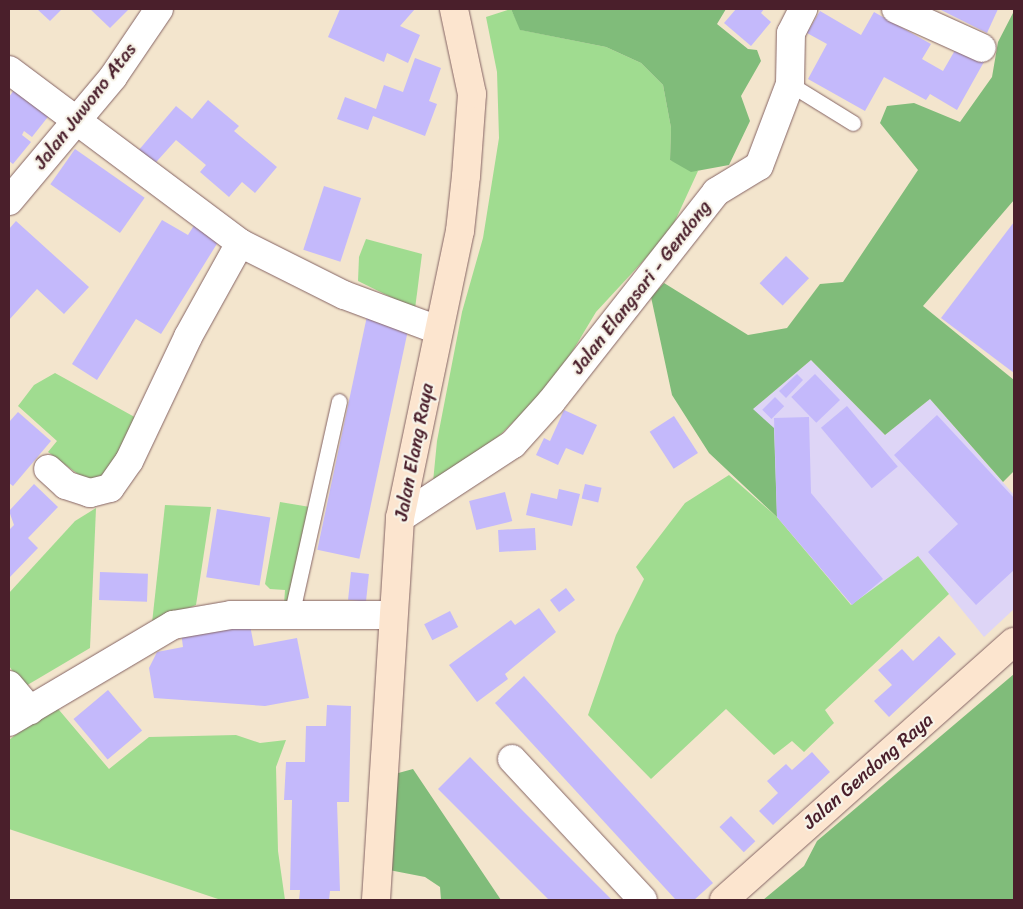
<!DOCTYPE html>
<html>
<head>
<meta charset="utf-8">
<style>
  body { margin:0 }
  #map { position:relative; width:1023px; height:909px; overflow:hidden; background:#f3e5cd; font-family:Sriracha,sans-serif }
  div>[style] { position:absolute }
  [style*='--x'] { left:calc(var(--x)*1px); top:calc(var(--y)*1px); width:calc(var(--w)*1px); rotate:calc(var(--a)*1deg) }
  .built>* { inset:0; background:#ded5f6 }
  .green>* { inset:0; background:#a0dc90 }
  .forest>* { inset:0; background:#80bc7a }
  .building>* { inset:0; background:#c4b9fb; transform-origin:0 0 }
  .roads { filter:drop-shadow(0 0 1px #856464) drop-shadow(0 0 1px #856464) }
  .lane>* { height:15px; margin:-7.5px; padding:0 7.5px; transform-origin:7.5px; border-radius:7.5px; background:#fff }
  .street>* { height:28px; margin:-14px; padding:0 14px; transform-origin:14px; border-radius:14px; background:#fff }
  .secondary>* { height:28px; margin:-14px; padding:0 14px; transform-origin:14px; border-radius:14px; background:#fce5cf }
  span { translate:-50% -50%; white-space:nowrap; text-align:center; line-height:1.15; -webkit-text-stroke:4.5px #f7f3e8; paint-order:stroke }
  .street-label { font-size:19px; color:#4a1f2b }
  .frame { position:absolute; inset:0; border:10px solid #4a1f2b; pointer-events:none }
</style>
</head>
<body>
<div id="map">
  <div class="built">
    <div style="clip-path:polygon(811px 360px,885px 435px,930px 399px,1014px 495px,1014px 609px,984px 637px,918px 556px,852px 605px,777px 517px,753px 409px)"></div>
  </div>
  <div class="green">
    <div style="clip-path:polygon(511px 9px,521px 30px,606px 47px,641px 63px,663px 85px,671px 128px,670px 160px,698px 171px,670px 232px,596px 312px,554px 382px,499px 436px,433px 482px,437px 441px,462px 312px,483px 238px,499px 138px,497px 72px,486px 17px)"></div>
    <div style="clip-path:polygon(366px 239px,422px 254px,415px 309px,358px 281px,359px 257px)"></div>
    <div style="clip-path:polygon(55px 373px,140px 420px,120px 470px,94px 486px,48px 452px,57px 441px,18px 406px,34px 385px)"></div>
    <div style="clip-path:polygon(729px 475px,777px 517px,851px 605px,918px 556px,949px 594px,825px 710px,834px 723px,804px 752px,792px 741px,774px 755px,726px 709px,651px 779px,588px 715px,616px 635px,644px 579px,636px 567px,685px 503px)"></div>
    <div style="clip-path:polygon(280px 502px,316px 508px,295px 603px,284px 604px,285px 590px,270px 589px,265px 584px)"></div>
    <div style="clip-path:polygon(165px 505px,211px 507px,196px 605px,152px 623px)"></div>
    <div style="clip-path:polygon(96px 508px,90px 648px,24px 687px,9px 666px,9px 593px,75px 521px)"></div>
    <div style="clip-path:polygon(54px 704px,109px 769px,149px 737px,236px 735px,260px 743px,286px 740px,276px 767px,278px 851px,285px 900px,221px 900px,9px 829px,9px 740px)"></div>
  </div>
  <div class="forest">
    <div style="clip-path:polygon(511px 9px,726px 9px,717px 24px,748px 49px,757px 50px,761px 61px,741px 96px,750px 121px,729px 165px,691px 172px,670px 160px,671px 128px,663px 85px,641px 63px,606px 47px,520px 30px)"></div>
    <div style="clip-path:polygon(1014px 11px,1014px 200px,923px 306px,1014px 380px,1014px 471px,1003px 482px,930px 399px,885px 435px,811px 360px,753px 409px,774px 428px,777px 517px,709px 453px,672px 395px,651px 297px,664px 283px,748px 335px,787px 328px,820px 284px,843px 282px,918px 170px,880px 123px,887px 106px,914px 103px,960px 122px,992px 77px,998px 42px)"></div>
    <div style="clip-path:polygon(1014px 674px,1014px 900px,763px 900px,804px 866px,817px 841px)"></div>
    <div style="clip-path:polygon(413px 769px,501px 900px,441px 900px,440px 887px,425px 877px,389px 870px,391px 775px)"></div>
  </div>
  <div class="building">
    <div style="clip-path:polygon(37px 9px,62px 9px,50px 21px)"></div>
    <div style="clip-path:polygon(90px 9px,129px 9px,110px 28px)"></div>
    <div style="clip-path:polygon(340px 9px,415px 9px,400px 26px,420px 35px,408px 63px,387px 53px,384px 62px,328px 37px)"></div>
    <div style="clip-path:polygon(736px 9px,764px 9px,761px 13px,771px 22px,751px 46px,724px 23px)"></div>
    <div style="clip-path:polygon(939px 9px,998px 9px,987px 33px)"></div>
    <div style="clip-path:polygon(820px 11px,861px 35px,874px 12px,931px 44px,922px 59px,943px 71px,958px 45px,985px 60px,957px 110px,930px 94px,926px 100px,884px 77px,865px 111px,808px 79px,827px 44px,807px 33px)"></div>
    <div style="clip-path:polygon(415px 58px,441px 68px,429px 101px,437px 104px,425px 136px,373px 116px,368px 130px,337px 119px,345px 97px,376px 109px,384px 85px,403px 92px)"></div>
    <div style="clip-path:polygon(16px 87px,51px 113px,32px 137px,24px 131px,22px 135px,31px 142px,13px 164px,9px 161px,9px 97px)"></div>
    <div style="clip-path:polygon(208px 100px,239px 126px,234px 131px,277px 167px,255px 193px,242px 182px,229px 197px,200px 172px,206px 165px,176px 140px,149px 170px,133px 157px,176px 106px,192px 119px)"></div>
    <div style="left:75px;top:149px;width:85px;height:43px;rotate:35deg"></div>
    <div style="left:324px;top:186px;width:39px;height:67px;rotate:18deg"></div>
    <div style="clip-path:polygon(198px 219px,223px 234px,161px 334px,136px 319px,97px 380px,72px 364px,162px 220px,188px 235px)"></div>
    <div style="clip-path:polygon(16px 221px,89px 287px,64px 314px,37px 289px,9px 320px,9px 229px)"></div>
    <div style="clip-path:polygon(1014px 222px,1014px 373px,941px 318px)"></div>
    <div style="left:786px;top:256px;width:32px;height:38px;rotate:44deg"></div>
    <div style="left:367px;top:316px;width:43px;height:239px;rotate:12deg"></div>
    <div style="clip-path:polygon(797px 374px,803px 380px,786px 398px,779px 391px)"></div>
    <div style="left:815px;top:374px;width:36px;height:33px;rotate:46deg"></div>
    <div style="left:775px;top:397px;width:13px;height:18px;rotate:45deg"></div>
    <div style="left:847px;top:406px;width:79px;height:34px;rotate:50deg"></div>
    <div style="clip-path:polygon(564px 410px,597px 425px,583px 455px,566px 448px,558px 465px,536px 455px,544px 438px,550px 441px)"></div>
    <div style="clip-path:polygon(18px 412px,51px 441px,13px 486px,9px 483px,9px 422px)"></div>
    <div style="clip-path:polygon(937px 415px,1014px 498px,1014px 570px,976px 605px,928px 552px,958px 524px,894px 455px)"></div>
    <div style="left:674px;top:416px;width:44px;height:29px;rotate:57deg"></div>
    <div style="clip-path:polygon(809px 417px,811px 493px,883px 579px,852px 605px,777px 517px,774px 418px)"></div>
    <div style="clip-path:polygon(34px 484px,58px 507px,28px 538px,38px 548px,9px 578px,9px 530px,14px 525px,9px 511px)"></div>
    <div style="left:585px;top:484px;width:17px;height:15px;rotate:13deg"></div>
    <div style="clip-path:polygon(559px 489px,580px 494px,572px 526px,526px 515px,531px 493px,557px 499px)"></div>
    <div style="left:505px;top:492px;width:30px;height:37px;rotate:76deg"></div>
    <div style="left:217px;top:509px;width:54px;height:69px;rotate:9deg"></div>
    <div style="left:535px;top:528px;width:22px;height:37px;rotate:87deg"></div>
    <div style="left:100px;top:572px;width:48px;height:28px;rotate:2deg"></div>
    <div style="left:351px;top:572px;width:18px;height:28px;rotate:6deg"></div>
    <div style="left:566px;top:588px;width:15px;height:20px;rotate:53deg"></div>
    <div style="clip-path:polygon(539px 608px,556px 632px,505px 674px,508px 679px,477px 702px,449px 665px,511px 620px,515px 625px)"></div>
    <div style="left:450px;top:611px;width:18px;height:29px;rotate:63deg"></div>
    <div style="clip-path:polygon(249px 620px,254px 646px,297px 638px,309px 698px,265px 706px,154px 698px,149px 668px,157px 652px,183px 647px,181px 632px)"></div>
    <div style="clip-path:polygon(939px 636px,956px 654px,889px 717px,874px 701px,892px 685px,878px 670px,902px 649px,913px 661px)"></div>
    <div style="clip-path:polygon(524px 676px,713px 883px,694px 900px,676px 900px,495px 703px)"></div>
    <div style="left:108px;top:690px;width:53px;height:45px;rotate:50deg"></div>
    <div style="clip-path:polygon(327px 705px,351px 706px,349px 802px,337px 802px,340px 891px,330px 891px,329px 900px,299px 900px,300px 890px,290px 890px,292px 800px,284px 800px,286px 762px,305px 762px,306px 726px,326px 726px)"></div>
    <div style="clip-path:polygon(812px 752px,830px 772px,773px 825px,759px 811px,778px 793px,767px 781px,786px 764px,792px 770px)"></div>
    <div style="clip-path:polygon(470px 757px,524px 812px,612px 900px,549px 900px,438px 789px)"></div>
    <div style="left:731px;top:816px;width:35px;height:16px;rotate:46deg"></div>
  </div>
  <div class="roads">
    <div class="lane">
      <div style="--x:790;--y:84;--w:74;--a:31.8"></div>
      <div style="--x:291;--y:616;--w:220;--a:-77.4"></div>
    </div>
    <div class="street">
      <div style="--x:896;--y:9;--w:94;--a:24.4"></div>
      <div style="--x:9;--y:70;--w:289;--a:36.8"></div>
      <div style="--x:240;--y:243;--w:107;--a:119"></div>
      <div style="--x:188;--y:337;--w:137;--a:115.4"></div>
      <div style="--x:129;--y:461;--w:33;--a:125"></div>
      <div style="--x:110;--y:488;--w:21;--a:166"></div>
      <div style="--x:90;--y:493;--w:25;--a:-162"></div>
      <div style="--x:66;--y:485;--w:24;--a:-138"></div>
      <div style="--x:9;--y:201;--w:162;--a:-50"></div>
      <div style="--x:113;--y:77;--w:82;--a:-55.9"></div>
      <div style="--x:240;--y:243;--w:116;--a:26.6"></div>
      <div style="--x:344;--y:295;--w:100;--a:20.4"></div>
      <div style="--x:400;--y:518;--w:135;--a:-33.2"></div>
      <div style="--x:513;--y:444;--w:57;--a:-47.9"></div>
      <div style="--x:551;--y:402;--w:267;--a:-51.8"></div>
      <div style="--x:716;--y:192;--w:50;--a:-31.2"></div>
      <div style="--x:759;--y:166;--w:88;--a:-69.3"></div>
      <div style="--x:790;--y:84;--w:51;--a:-88.9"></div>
      <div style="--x:791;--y:33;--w:27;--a:-63"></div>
      <div style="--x:9;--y:685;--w:33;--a:50"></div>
      <div style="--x:9;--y:722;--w:191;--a:-30.6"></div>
      <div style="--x:173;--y:625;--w:59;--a:-9.8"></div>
      <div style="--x:231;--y:615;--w:162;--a:0"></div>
      <div style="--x:512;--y:759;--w:192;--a:47.1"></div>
    </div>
    <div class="secondary">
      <div style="--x:376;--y:900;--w:383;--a:-86.4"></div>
      <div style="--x:400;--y:518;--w:293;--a:-78.2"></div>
      <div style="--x:460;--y:231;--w:55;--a:-83.8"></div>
      <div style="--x:466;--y:176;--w:82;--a:-85.8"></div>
      <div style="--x:472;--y:94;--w:87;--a:-102"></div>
      <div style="--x:724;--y:900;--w:388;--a:-41.7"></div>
    </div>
  </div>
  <div class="street-label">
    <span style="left:85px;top:106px;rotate:-52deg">Jalan Juwono Atas</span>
    <span style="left:641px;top:287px;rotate:-52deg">Jalan Elangsari - Gendong</span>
    <span style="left:414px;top:452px;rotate:-79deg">Jalan Elang Raya</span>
    <span style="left:868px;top:771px;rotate:-41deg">Jalan Gendong Raya</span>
  </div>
  <div class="frame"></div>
</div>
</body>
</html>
